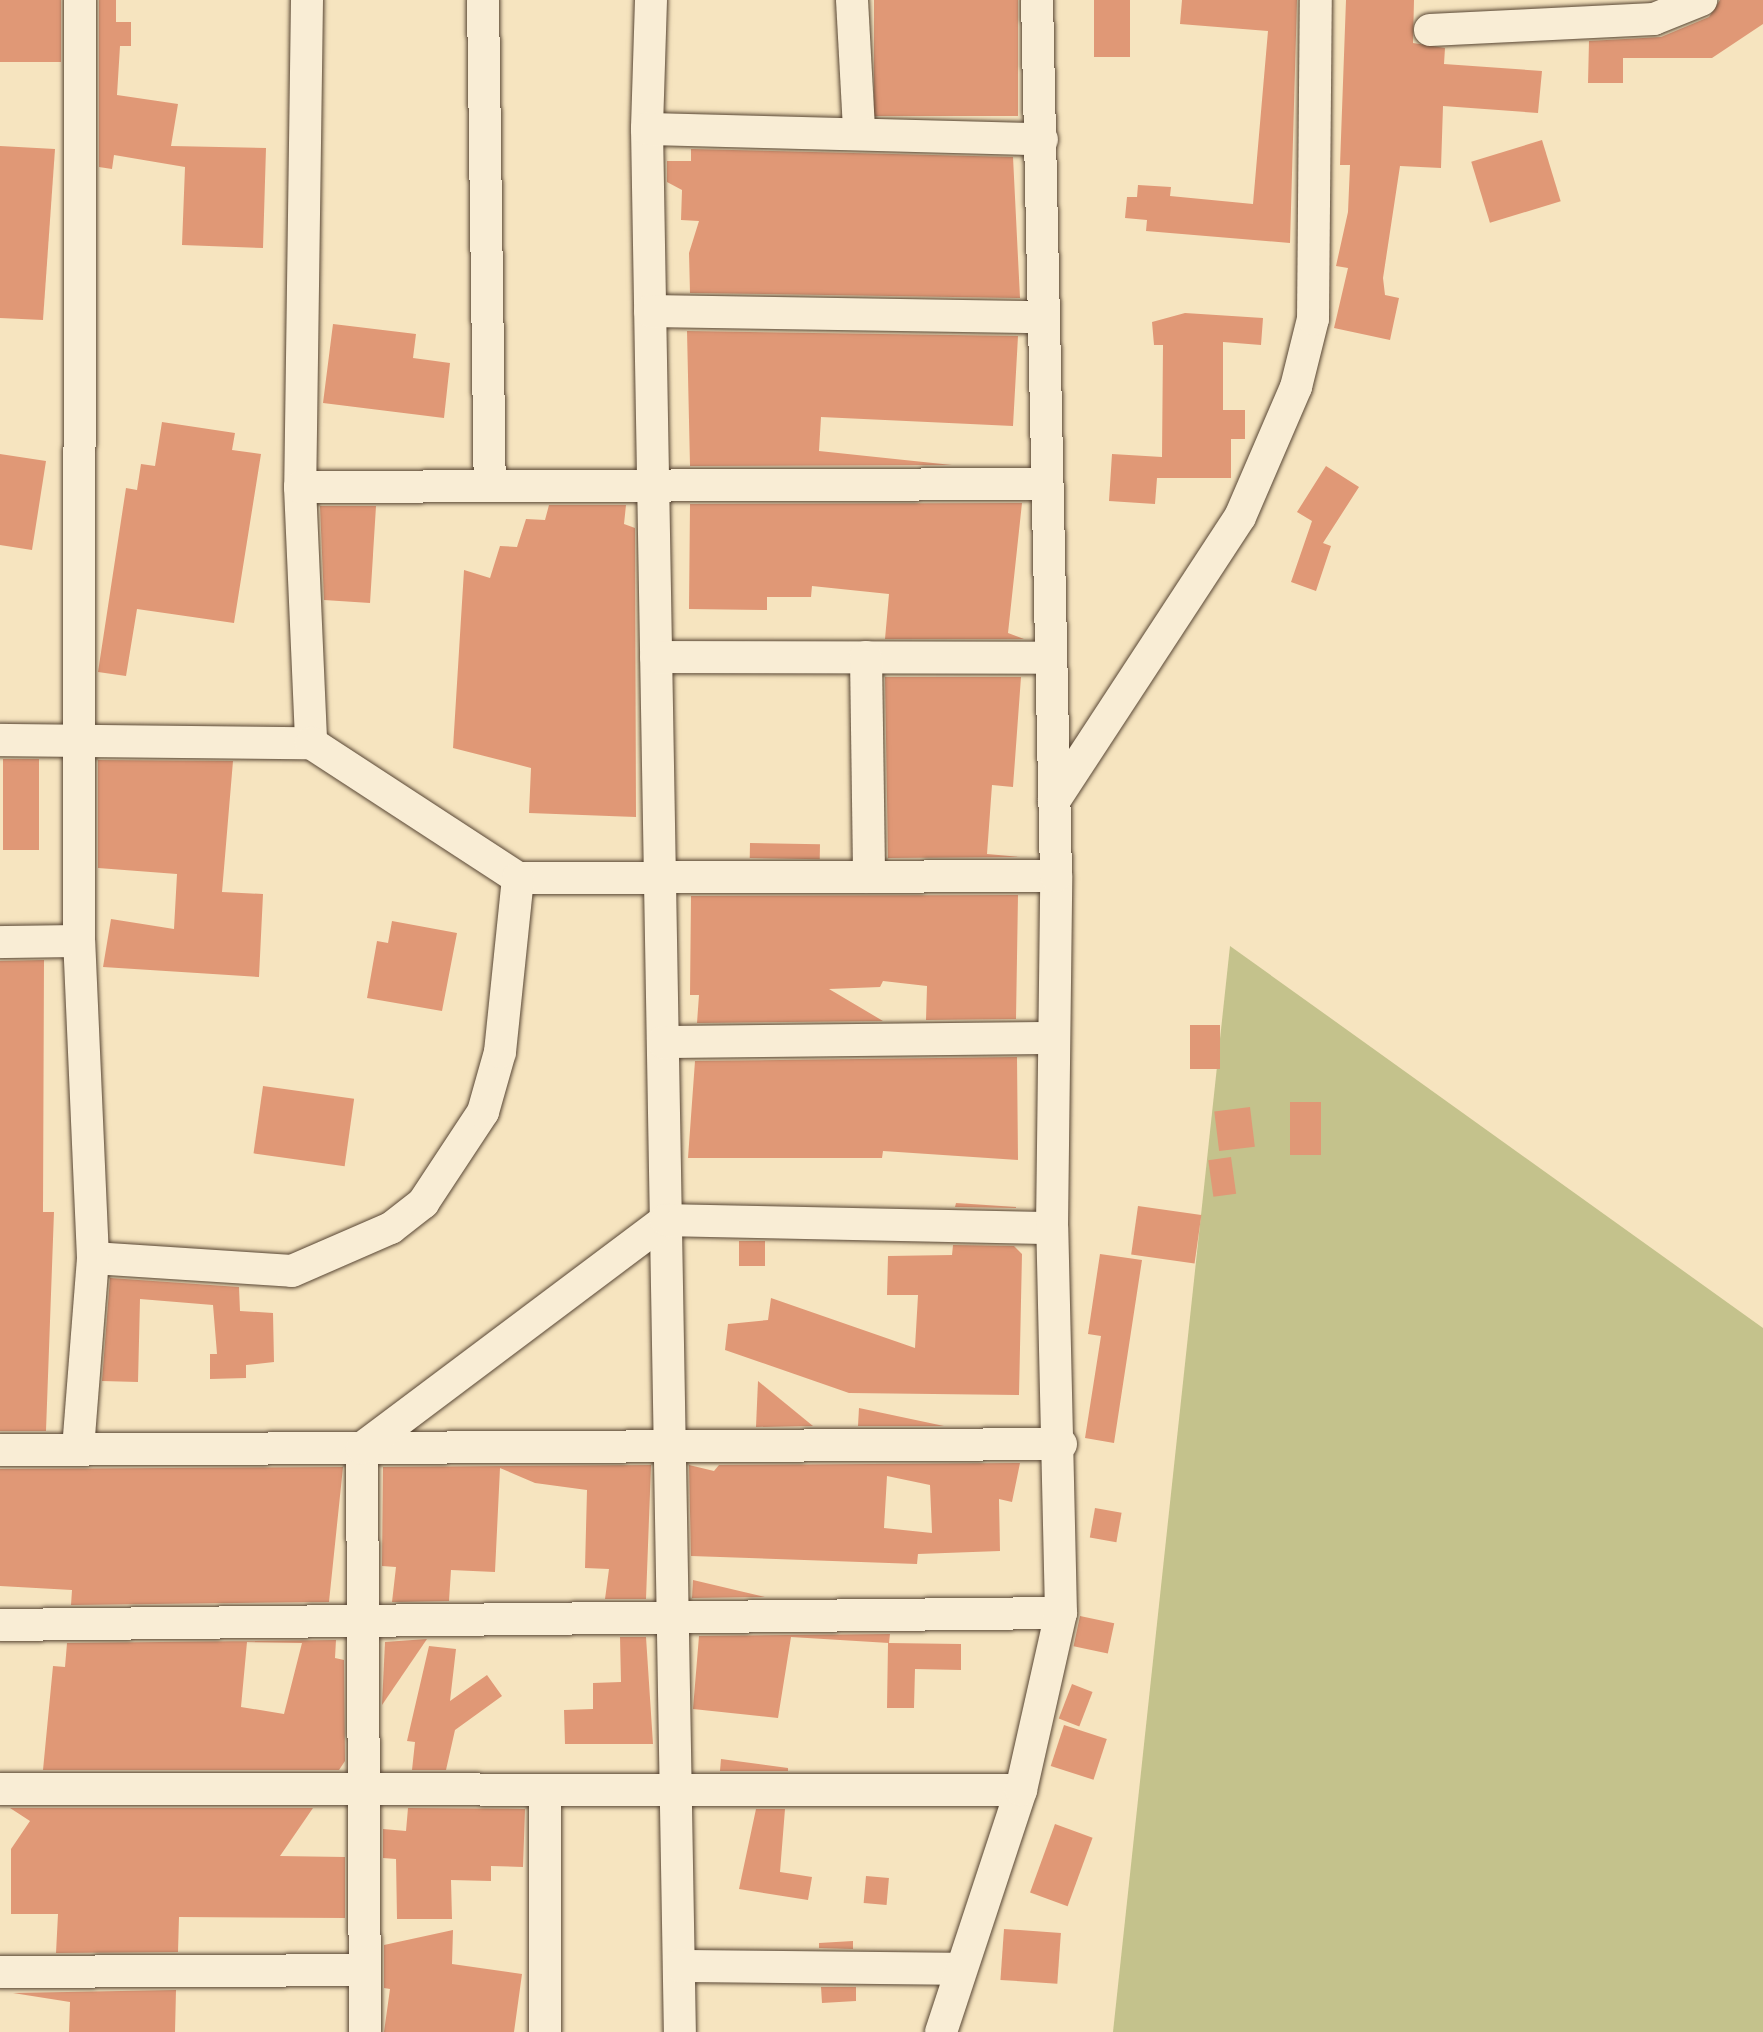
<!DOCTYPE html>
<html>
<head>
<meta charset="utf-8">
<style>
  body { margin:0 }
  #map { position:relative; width:1763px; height:2032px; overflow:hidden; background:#f6e4bf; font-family:"Old Standard TT",serif }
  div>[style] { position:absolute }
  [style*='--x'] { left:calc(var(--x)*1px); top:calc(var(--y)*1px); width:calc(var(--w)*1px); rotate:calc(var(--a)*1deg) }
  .green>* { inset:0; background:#c4c28c }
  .building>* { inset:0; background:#e09876; transform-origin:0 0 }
  .roads { filter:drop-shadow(0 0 2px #584634) drop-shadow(0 0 2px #584634) }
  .minor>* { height:32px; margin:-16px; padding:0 16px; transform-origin:16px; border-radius:16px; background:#f9edd5 }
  span { translate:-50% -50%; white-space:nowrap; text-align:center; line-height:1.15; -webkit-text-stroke:8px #f9edd5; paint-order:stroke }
</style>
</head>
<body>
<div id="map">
  <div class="green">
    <div style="clip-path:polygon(1230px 946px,1763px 1328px,1763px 2032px,1113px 2032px)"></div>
  </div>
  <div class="building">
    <div style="left:0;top:0;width:61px;height:62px"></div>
    <div style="clip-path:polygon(99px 0,116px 0,116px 22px,131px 22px,131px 46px,120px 46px,117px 95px,178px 104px,171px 146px,266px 148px,263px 248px,182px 245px,185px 167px,114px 155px,112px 169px,99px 167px)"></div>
    <div style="left:874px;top:0;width:144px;height:116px"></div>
    <div style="left:1094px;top:0;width:36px;height:57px"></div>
    <div style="clip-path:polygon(1182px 0,1297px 0,1290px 243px,1146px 231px,1147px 220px,1125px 218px,1127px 197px,1137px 197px,1138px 185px,1171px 187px,1170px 196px,1253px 204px,1268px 31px,1180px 24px)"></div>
    <div style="clip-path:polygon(1346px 0,1414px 0,1413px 43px,1445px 48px,1444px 64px,1542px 71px,1538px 113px,1443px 106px,1441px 168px,1400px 166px,1383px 278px,1385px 295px,1399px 298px,1390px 340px,1334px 328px,1348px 268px,1336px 266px,1348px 212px,1350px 165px,1340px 165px)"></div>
    <div style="clip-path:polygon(1720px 0,1763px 0,1763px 24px,1712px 58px,1623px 58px,1623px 83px,1588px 83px,1589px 41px,1661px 37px,1709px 17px)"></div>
    <div style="left:1542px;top:140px;width:64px;height:74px;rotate:73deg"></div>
    <div style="clip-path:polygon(0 146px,55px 149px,43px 320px,0 318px)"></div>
    <div style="clip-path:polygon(691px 149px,1013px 157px,1020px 298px,690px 293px,689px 253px,699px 221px,681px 220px,682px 190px,667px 182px,667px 161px,691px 161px)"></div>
    <div style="clip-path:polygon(1185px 313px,1263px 318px,1261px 345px,1223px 342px,1223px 410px,1245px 410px,1245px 439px,1231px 439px,1231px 478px,1157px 478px,1155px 504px,1109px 501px,1112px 454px,1162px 457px,1163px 345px,1154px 345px,1152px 322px)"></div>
    <div style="clip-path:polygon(333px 324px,416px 334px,413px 358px,450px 363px,444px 418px,323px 403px)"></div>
    <div style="clip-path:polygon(687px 331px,1018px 336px,1013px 426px,821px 417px,819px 451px,952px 465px,690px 466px)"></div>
    <div style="clip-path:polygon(162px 422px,235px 433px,232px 450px,261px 454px,234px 623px,137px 609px,126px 676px,98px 672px,126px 488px,137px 490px,141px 464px,155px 466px)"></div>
    <div style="clip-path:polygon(0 454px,46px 461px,32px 550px,0 545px)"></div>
    <div style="clip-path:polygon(1326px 466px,1359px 487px,1323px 543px,1331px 546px,1316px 591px,1291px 582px,1312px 521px,1297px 512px)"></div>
    <div style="clip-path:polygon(1022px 503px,1008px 633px,1024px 639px,885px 639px,889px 594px,812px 586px,811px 597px,767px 597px,767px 610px,689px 609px,690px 504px)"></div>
    <div style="clip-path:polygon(549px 505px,626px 505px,624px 524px,635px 528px,636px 817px,529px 813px,531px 768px,453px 748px,464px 570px,490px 578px,500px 546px,517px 547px,526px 519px,545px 520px)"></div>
    <div style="clip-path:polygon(320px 506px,376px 506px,370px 603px,324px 600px)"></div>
    <div style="clip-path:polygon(885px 677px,1021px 677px,1013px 787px,992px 785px,987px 854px,1020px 857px,888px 858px)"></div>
    <div style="left:3px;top:759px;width:36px;height:91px"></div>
    <div style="clip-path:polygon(98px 760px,233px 761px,222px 892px,263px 894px,259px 977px,103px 967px,111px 919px,174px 929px,177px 874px,98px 868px)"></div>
    <div style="left:750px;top:843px;width:70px;height:15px;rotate:1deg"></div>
    <div style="clip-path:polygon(1018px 895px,1016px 1019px,926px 1020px,927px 986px,883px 981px,880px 987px,829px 989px,883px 1021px,697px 1023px,699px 995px,690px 995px,691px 896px)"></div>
    <div style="clip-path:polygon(392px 921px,457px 933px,442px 1011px,367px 998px,377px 941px,388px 943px)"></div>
    <div style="clip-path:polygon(44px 960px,43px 1212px,54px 1212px,46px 1431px,0 1431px,0 961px)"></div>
    <div style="left:1190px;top:1025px;width:30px;height:44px"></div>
    <div style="clip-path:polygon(1017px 1057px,1018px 1160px,883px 1151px,882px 1158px,688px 1158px,695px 1061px)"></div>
    <div style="left:263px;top:1086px;width:92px;height:68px;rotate:8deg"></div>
    <div style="left:1290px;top:1102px;width:31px;height:53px"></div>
    <div style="left:1250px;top:1107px;width:40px;height:36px;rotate:83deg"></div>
    <div style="left:1231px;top:1157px;width:37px;height:23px;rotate:82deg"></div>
    <div style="clip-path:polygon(956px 1203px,1016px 1207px,1016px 1208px,955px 1207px)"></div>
    <div style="left:1138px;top:1206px;width:64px;height:49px;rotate:8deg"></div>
    <div style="left:739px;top:1241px;width:26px;height:25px"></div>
    <div style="clip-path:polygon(953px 1245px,1014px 1246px,1022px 1254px,1019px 1395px,849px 1393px,725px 1350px,728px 1324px,768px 1320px,771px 1298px,915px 1348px,918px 1295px,887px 1295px,888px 1256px,952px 1255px)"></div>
    <div style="clip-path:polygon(1100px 1254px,1142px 1260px,1114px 1443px,1085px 1438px,1101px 1336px,1088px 1334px)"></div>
    <div style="clip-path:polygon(110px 1278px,239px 1287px,240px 1311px,273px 1313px,274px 1362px,246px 1365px,246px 1378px,210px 1379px,210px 1354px,217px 1354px,213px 1305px,140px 1299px,138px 1382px,102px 1381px)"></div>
    <div style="clip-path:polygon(758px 1381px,813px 1426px,756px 1427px)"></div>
    <div style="clip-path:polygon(859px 1408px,944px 1426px,858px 1426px)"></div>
    <div style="clip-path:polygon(evenodd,1020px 1463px,1012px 1502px,999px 1499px,1000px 1551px,918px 1554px,917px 1564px,691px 1556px,689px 1465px,714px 1471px,719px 1465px,1020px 1463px,887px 1476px,930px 1485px,932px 1533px,884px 1528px,887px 1476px)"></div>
    <div style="clip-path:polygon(651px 1465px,646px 1599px,605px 1599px,609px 1569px,585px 1568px,587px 1490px,535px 1483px,500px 1468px,495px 1572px,451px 1570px,449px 1601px,392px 1602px,396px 1567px,382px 1566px,383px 1467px)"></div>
    <div style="clip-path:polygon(343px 1467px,329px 1602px,71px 1605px,72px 1590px,0 1586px,0 1469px)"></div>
    <div style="left:1095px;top:1508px;width:27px;height:30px;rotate:10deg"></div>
    <div style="clip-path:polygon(693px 1580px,765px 1597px,692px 1598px)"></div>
    <div style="left:1080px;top:1616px;width:35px;height:31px;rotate:12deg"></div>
    <div style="clip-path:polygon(890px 1634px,889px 1643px,791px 1637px,778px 1718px,693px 1709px,699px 1636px)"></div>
    <div style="clip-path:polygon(620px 1637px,646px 1637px,653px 1744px,565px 1744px,564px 1710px,593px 1709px,593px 1683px,621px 1682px)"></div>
    <div style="clip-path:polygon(427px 1639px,382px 1705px,385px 1642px)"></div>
    <div style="clip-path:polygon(evenodd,336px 1640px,335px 1658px,344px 1660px,345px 1761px,339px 1770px,43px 1770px,53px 1666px,65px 1667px,67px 1643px,336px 1640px,247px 1642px,302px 1643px,284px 1714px,241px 1707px,247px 1642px)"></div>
    <div style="clip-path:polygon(888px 1643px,961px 1644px,961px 1670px,915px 1669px,914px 1708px,887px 1708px)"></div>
    <div style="clip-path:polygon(429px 1646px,456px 1649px,450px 1701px,487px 1675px,502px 1696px,455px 1730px,446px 1770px,412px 1770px,415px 1742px,407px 1741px)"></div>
    <div style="left:1072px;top:1684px;width:22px;height:37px;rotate:21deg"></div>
    <div style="left:1064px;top:1725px;width:45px;height:43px;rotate:18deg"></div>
    <div style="clip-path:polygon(721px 1759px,788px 1768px,788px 1771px,720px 1771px)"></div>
    <div style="clip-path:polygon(10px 1808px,313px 1808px,280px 1856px,345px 1857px,345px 1918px,179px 1917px,178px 1952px,56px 1953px,58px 1914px,11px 1914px,11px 1849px,30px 1821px)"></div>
    <div style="clip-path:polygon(408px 1808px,525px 1809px,523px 1867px,491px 1866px,491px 1881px,451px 1880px,452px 1919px,397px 1919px,396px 1859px,383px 1858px,383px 1829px,406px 1831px)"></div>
    <div style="clip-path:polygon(756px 1809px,785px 1809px,780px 1872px,812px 1877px,808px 1900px,739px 1889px)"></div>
    <div style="left:1055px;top:1824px;width:40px;height:73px;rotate:20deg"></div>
    <div style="left:866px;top:1876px;width:23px;height:27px;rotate:5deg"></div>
    <div style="left:1004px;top:1929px;width:57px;height:51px;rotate:4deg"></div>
    <div style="clip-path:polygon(453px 1930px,452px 1964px,522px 1974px,514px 2032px,384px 2032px,390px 1989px,384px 1988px,384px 1945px)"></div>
    <div style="clip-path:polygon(853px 1941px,853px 1949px,819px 1948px,819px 1943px)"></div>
    <div style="clip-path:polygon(821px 1987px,856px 1987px,856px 2001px,822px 2003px)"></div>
    <div style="clip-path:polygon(176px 1990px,175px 2032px,69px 2032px,70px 2002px,13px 1993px)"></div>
  </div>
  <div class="roads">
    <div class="minor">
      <div style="--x:307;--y:0;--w:487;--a:90.8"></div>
      <div style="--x:300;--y:487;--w:256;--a:87.5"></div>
      <div style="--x:483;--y:0;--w:486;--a:89.2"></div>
      <div style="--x:651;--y:0;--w:129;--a:91.8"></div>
      <div style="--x:647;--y:129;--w:1903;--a:89.01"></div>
      <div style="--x:852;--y:0;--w:130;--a:86.9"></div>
      <div style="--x:1430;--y:30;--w:224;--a:-2.8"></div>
      <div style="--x:1654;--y:19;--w:51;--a:-22"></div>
      <div style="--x:647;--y:129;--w:395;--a:1.5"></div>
      <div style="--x:650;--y:311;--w:391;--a:0.9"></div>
      <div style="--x:300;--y:487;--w:743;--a:-0.23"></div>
      <div style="--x:656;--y:657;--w:393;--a:0.1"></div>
      <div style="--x:866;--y:657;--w:220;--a:89.2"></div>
      <div style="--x:0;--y:740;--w:311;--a:0.6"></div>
      <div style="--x:311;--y:743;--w:247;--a:33.1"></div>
      <div style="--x:518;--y:878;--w:538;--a:-0.21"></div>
      <div style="--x:1054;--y:801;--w:339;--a:-56.8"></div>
      <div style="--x:1240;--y:517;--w:142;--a:-66.7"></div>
      <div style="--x:1296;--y:387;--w:70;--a:-76"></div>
      <div style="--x:1313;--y:319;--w:319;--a:-89.5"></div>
      <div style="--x:0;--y:942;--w:79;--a:-0.7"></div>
      <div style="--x:663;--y:1042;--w:388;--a:-0.6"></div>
      <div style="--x:93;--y:1258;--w:199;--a:3.7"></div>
      <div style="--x:292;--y:1271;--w:108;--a:-23.5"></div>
      <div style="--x:391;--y:1228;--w:41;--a:-38"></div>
      <div style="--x:423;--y:1203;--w:109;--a:-56.6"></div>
      <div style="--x:483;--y:1112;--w:62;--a:-74.2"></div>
      <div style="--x:500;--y:1052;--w:175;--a:-84.1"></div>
      <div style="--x:78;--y:1449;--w:192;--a:-85.5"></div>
      <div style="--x:93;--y:1258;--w:317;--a:-92.5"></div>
      <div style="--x:79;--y:941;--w:941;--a:-89.94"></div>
      <div style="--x:0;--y:1450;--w:1061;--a:-0.32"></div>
      <div style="--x:0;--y:1625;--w:1061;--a:-0.65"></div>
      <div style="--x:0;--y:1789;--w:1021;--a:0.06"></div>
      <div style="--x:545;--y:1790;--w:242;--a:90"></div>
      <div style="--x:679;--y:1966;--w:281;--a:0.6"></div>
      <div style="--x:0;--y:1972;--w:365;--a:-0.3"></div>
      <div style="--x:365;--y:2032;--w:584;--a:-90.29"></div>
      <div style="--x:362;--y:1448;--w:380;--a:-36.9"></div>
      <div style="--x:666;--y:1220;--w:386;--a:1.2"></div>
      <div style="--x:941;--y:2032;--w:255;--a:-71.7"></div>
      <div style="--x:1021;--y:1790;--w:181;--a:-77.3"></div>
      <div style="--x:1061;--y:1613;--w:385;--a:-91.3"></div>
      <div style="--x:1052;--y:1228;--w:352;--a:-89.3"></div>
      <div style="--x:1056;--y:876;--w:876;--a:-91.24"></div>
    </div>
  </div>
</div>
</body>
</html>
